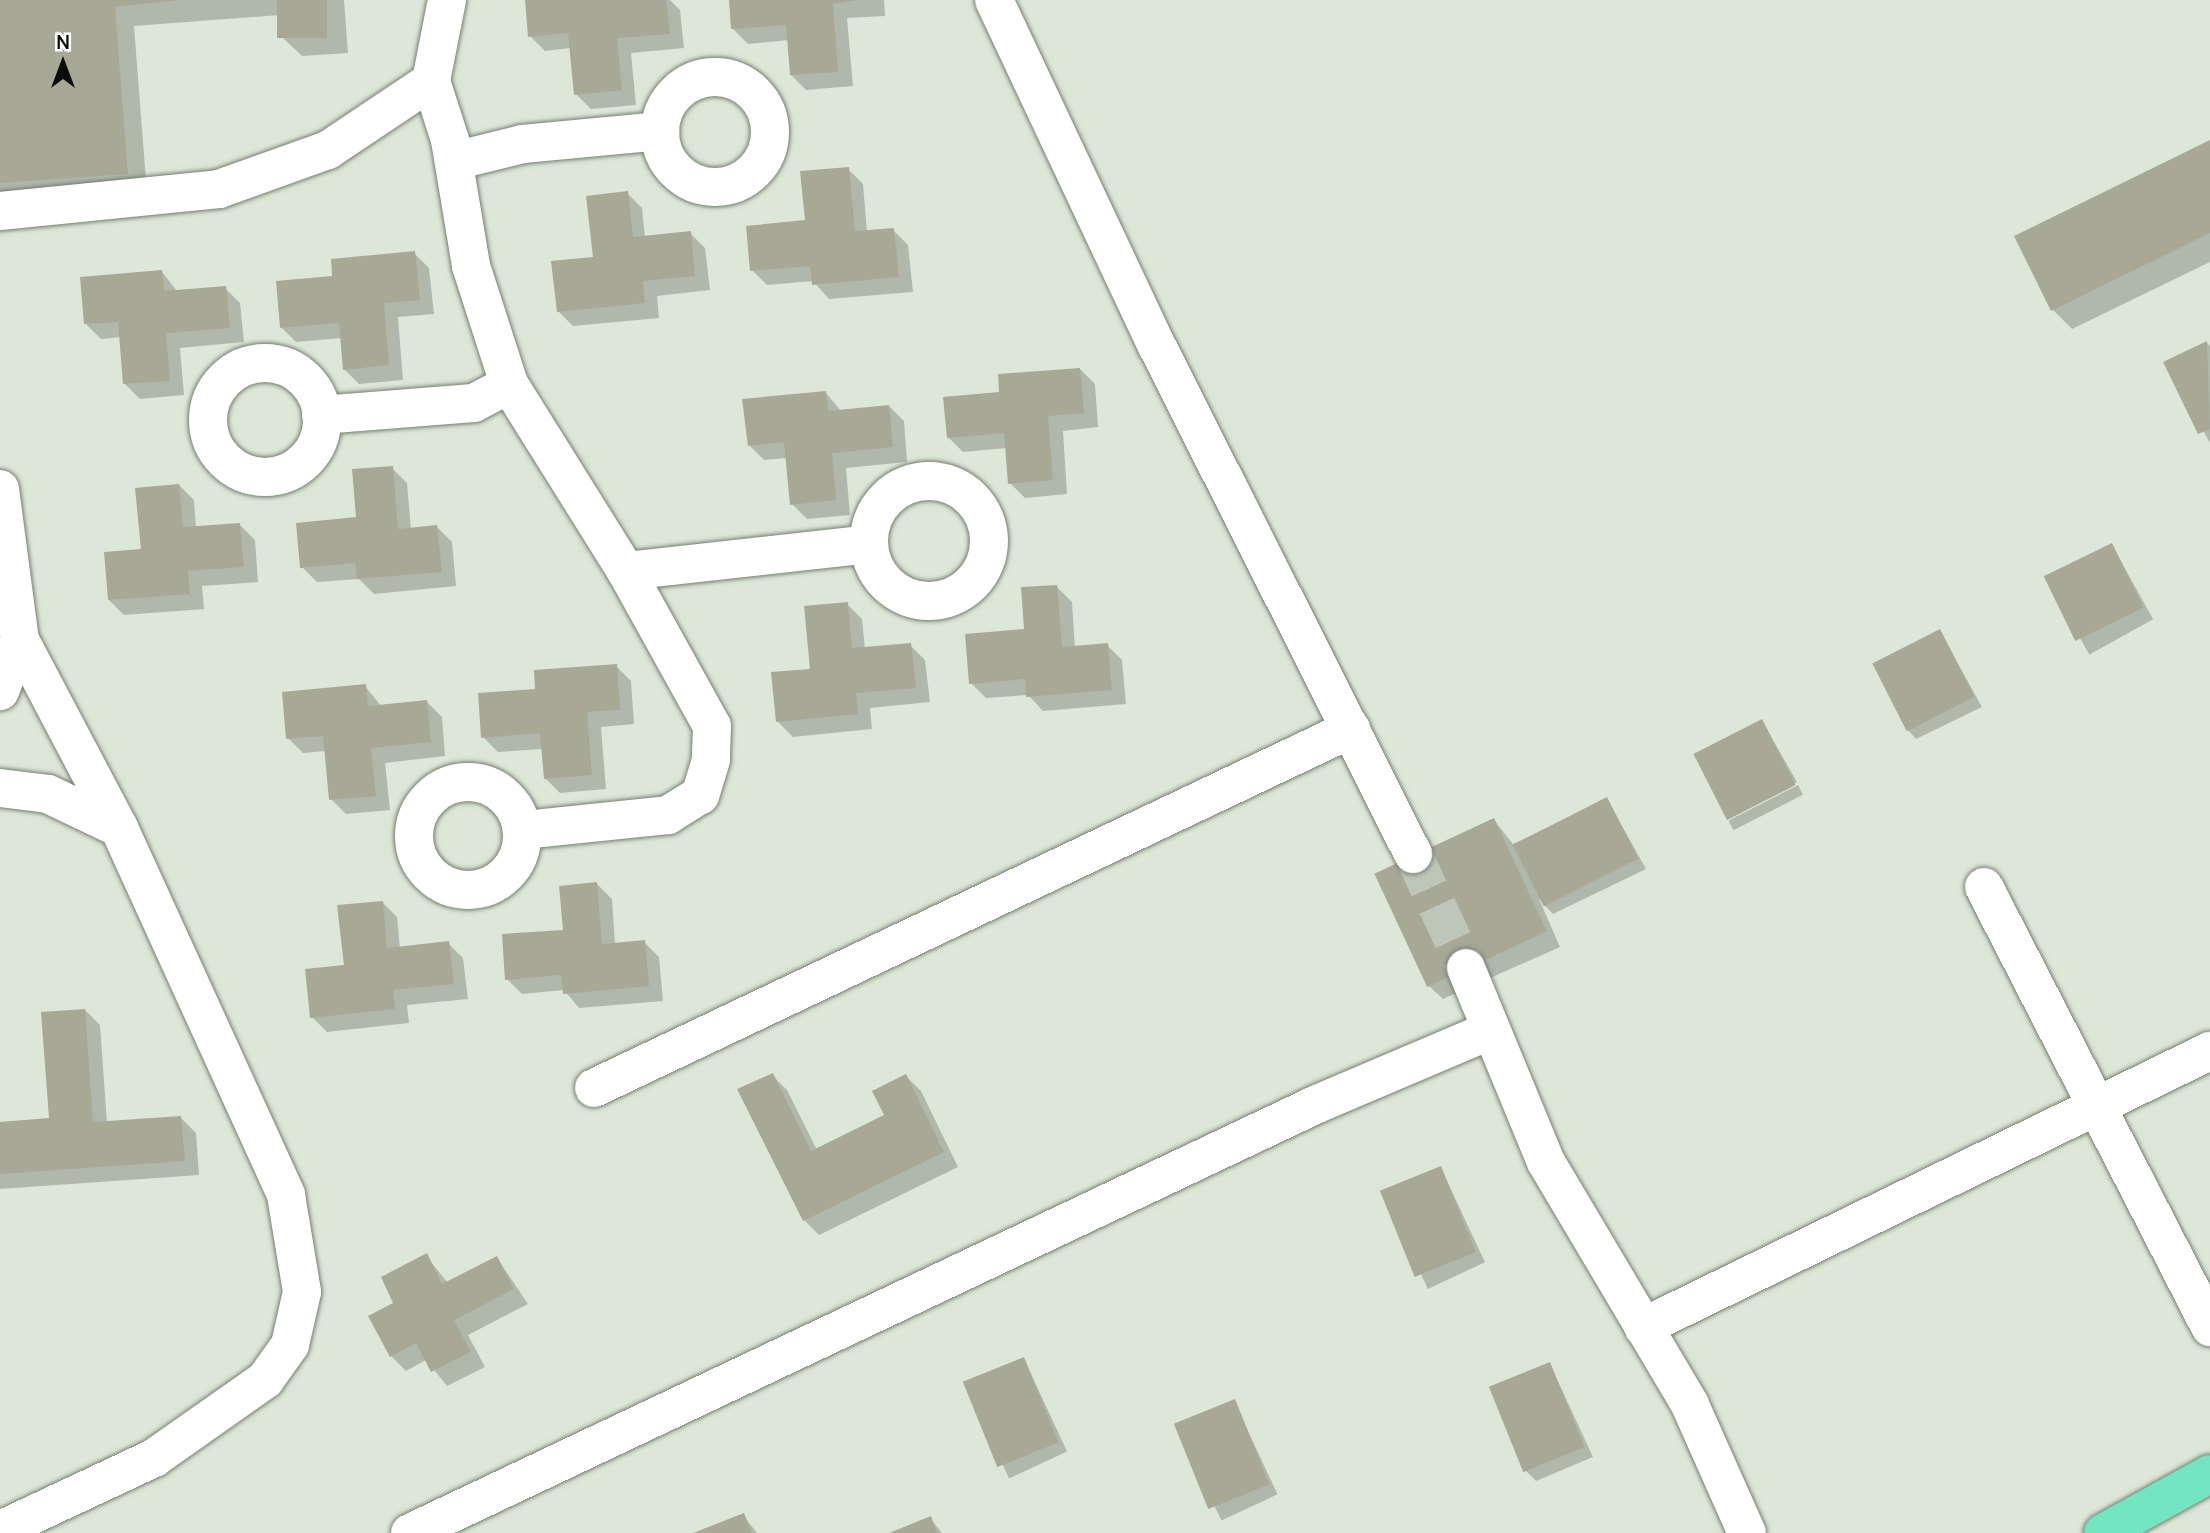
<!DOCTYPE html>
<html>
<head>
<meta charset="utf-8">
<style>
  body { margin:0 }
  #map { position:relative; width:2210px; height:1533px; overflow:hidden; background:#dde7d8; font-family:Manrope,sans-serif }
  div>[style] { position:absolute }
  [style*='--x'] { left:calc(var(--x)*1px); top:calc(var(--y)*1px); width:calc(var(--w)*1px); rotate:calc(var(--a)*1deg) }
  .shadow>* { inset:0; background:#0003; transform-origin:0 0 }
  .building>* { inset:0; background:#a8a897; transform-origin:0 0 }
  .minor-tunnel>* { height:38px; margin-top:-19px; transform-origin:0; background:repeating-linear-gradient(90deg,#bdc6b9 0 38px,transparent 0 57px) }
  .roads { filter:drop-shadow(0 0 2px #767f71) drop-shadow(0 0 2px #767f71) }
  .minor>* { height:38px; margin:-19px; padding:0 19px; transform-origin:19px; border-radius:19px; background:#fff }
  .minor>.ring { margin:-19px; padding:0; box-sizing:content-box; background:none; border:38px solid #fff; border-radius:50% }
  .major>* { height:38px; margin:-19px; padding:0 19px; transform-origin:19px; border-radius:19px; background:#73e5c0 }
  span { translate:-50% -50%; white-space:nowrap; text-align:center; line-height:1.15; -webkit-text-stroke:5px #fff; paint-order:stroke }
  .north { position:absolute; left:28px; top:28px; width:70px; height:70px; -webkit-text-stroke:5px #fff; paint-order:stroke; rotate:0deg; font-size:19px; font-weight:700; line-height:28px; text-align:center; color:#0a0d08 }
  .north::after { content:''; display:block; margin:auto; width:24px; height:32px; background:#0a0d08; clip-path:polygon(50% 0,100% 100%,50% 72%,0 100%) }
</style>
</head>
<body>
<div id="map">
  <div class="shadow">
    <div style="clip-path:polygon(0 0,344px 0,348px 53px,302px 56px,282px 37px,280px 15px,134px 26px,147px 193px,0 204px)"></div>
    <div style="clip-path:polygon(526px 0,670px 0,680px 10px,684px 48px,631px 53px,636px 105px,591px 109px,576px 94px,571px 48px,545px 51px,530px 36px)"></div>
    <div style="clip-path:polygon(731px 0,884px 0,885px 16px,847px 18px,853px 86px,806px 90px,791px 75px,789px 40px,748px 44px,733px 29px)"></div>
    <div style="clip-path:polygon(2210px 142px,2210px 262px,2072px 329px,2053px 310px)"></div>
    <div style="clip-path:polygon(848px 169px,863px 184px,867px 232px,893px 230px,908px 245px,913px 292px,829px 299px,813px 281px,767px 285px,752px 270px,807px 222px)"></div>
    <div style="clip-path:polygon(627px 193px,642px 208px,645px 238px,690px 233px,705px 248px,710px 290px,657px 296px,659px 318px,573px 326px,558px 311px,595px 258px)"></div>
    <div style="clip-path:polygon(414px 253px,429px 268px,434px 314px,398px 317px,403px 380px,359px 384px,344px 369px,342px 338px,296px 342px,281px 327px,334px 277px)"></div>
    <div style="clip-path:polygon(162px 272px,177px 291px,225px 288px,240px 303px,244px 342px,180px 348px,184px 395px,140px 399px,125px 384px,121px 337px,101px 339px,86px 324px)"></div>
    <div style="clip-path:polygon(2207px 343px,2210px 346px,2210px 443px,2165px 363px)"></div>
    <div style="clip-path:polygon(1080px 369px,1095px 384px,1098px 427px,1063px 431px,1067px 494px,1025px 498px,1010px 483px,1007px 448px,963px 452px,948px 437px,1001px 393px)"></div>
    <div style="clip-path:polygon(826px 393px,841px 411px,889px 406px,904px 421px,907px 462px,846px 468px,850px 515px,807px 519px,792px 504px,787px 458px,764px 460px,749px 445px)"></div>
    <div style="clip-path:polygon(392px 468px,407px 483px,411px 529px,437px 527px,452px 542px,456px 586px,374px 594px,359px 579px,317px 582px,302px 567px,358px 519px)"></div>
    <div style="clip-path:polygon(179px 485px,194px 500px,196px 528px,240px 525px,255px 540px,258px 582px,202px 586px,204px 609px,124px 615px,109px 600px)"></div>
    <div style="left:2112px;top:545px;width:85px;height:73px;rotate:61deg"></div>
    <div style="clip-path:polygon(1057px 587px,1072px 602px,1075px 648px,1107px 645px,1122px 660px,1126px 704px,1043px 711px,1028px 695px,986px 698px,971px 683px,1026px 630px)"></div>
    <div style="clip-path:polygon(847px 604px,862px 619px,865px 649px,910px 645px,925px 660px,930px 702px,870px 708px,872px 729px,793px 737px,778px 722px)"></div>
    <div style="clip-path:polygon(1940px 631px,1982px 707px,1916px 739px,1907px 729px)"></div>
    <div style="clip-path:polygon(616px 666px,631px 681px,634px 724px,601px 727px,606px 789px,560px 793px,545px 778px,543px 749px,498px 752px,483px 737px,537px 690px)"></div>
    <div style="clip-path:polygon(365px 686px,381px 706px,427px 702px,442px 717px,445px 756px,385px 763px,390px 810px,346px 814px,331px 799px,326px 751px,303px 753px,288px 738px)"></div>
    <div style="clip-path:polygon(1762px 721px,1797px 782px,1728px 819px,1726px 818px)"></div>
    <div style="left:1798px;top:785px;width:11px;height:78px;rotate:63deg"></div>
    <div style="clip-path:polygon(1607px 799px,1646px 869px,1553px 914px,1539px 899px,1560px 947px,1443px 999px,1428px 985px,1494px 820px,1513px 844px)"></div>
    <div style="clip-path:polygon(597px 884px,612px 899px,615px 944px,644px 942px,659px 957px,663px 1001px,579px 1008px,564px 990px,522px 994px,507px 979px,565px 931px)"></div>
    <div style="clip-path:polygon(382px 902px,397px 917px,400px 948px,448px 943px,463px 958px,468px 999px,407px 1005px,409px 1023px,327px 1032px,312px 1017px)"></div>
    <div style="clip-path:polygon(85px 1010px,100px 1025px,107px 1123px,181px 1118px,196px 1133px,199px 1175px,0 1189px,0 1124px,51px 1120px)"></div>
    <div style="clip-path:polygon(772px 1075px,787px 1090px,817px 1150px,887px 1116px,906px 1076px,921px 1091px,958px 1167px,819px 1235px,804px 1220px)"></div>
    <div style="left:1441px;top:1168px;width:104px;height:63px;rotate:65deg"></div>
    <div style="clip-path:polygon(426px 1256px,448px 1283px,497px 1258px,528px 1304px,468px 1335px,485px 1367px,447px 1386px,426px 1360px,406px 1371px,391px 1356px,396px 1303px)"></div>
    <div style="left:1024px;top:1359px;width:102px;height:64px;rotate:65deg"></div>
    <div style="clip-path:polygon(1550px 1364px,1593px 1457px,1536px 1481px,1526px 1471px)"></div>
    <div style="left:1234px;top:1401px;width:103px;height:62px;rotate:65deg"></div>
    <div style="clip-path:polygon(743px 1515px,757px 1533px,697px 1533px)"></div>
    <div style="clip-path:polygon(930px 1518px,942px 1533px,893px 1533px)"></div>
  </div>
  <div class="building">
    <div style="clip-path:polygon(0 0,179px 0,115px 7px,128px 174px,0 183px)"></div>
    <div style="left:277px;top:0;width:50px;height:38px"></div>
    <div style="clip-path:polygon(525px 0,666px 0,670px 34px,617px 38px,622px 90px,574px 95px,568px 33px,528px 37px)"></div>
    <div style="clip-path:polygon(729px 0,859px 0,833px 4px,838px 72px,790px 75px,786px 25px,731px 29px)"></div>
    <div style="clip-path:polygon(2210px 140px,2210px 233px,2051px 311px,2014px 236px)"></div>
    <div style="clip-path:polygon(849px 167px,855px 231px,894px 228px,899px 277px,812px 285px,810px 266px,750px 271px,746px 226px,805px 220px,800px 171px)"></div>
    <div style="clip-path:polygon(628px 191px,633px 237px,691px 231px,695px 276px,643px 281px,645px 303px,557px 312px,551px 261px,593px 257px,586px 196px)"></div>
    <div style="clip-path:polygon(415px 251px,420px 300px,384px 303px,389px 365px,343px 370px,339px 323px,280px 328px,276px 281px,332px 276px,331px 259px)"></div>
    <div style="clip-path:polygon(162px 270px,164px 291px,226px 286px,230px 328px,166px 333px,170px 381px,123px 384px,118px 322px,84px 324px,80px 277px)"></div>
    <div style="clip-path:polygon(2207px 341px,2210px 429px,2198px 434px,2163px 362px)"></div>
    <div style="clip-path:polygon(1080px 368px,1084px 413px,1048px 416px,1053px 480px,1008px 484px,1004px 433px,947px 438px,943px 397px,999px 392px,998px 374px)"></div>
    <div style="clip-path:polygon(826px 391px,828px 411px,889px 405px,893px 447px,832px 453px,836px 500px,790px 505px,784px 442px,748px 446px,742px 399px)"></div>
    <div style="clip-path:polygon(393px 466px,398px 529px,437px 525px,442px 572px,357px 579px,355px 563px,300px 568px,296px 523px,356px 517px,352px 469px)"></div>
    <div style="clip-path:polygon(179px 484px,183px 527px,240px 523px,244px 567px,188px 571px,190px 594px,108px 600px,104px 552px,141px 549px,135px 488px)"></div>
    <div style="left:2112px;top:543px;width:72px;height:76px;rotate:64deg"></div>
    <div style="clip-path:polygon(1057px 585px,1062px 647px,1108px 643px,1112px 690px,1026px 697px,1025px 679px,969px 684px,965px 634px,1024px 629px,1021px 587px)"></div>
    <div style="clip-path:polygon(848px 602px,852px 648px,911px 643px,916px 688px,856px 693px,858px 714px,776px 722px,771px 672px,810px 669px,804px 606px)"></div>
    <div style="left:1940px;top:629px;width:76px;height:76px;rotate:63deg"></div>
    <div style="clip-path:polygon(617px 664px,620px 710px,587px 712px,592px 775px,544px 779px,540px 733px,481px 738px,478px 693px,535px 689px,534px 670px)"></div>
    <div style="clip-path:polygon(366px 684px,368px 706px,427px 700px,431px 742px,371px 748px,376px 796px,329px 800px,323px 736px,286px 739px,282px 692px)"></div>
    <div style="left:1762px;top:719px;width:74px;height:77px;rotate:63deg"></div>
    <div style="left:1607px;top:797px;width:69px;height:106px;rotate:63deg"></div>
    <div style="left:1494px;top:818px;width:125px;height:132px;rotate:65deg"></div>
    <div style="clip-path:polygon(597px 882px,602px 944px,645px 940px,649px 986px,563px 994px,561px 975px,505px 980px,502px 934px,563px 930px,559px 886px)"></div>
    <div style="clip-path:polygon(383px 901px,387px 948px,449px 941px,454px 984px,393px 990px,395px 1009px,310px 1018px,305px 969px,344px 965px,337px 905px)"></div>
    <div style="clip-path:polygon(85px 1009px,93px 1122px,181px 1116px,185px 1161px,0 1174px,0 1122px,49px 1118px,41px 1012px)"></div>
    <div style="clip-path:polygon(773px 1073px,811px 1151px,884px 1115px,872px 1091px,906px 1074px,944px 1152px,803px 1221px,737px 1089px)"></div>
    <div style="left:1441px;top:1166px;width:93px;height:66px;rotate:68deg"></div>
    <div style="clip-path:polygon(427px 1253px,442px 1284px,497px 1256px,514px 1289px,454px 1320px,471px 1352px,431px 1372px,416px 1343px,390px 1357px,368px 1316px,393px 1303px,381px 1277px)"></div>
    <div style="left:1024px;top:1357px;width:92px;height:66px;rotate:68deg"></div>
    <div style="left:1550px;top:1362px;width:92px;height:66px;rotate:68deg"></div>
    <div style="left:1235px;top:1399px;width:92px;height:66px;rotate:68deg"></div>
    <div style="clip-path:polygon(744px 1513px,752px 1533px,693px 1533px)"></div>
    <div style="clip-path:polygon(931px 1516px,937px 1533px,889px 1533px)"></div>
  </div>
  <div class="minor-tunnel">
    <div style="--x:1413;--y:854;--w:126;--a:65.1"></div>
  </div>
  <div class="roads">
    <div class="minor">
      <div style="--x:447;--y:0;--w:83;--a:101.2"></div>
      <div style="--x:431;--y:81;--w:62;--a:72.1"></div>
      <div style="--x:450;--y:140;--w:128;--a:80.5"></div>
      <div style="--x:471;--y:266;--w:124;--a:72.1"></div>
      <div style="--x:509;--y:384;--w:221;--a:58"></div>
      <div style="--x:626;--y:571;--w:177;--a:61"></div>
      <div style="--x:712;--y:726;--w:34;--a:92"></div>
      <div style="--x:711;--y:760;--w:37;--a:107"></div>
      <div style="--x:700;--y:795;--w:38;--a:148"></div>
      <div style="--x:668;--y:815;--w:147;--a:174.1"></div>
      <div style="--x:994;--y:0;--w:382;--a:64.8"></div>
      <div style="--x:1157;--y:346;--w:569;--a:63.25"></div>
      <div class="ring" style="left:660px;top:77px;width:72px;height:72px"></div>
      <div style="--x:454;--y:161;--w:71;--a:-13.8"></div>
      <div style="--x:523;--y:144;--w:138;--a:-5.4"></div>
      <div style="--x:0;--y:211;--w:220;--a:-5.7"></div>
      <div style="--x:219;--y:189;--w:116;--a:-19.7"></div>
      <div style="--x:328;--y:150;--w:124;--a:-33.8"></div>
      <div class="ring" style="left:208px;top:363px;width:76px;height:76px"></div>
      <div style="--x:321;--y:415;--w:153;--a:-4.5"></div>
      <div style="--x:474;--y:403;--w:40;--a:-28"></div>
      <div class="ring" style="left:869px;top:481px;width:82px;height:82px"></div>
      <div style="--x:0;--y:489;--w:152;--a:82.5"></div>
      <div style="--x:20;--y:640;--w:55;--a:111.4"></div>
      <div style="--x:626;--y:571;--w:244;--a:-6.3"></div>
      <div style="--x:20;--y:640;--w:212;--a:62.2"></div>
      <div class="ring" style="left:414px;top:782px;width:70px;height:70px"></div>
      <div style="--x:0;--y:788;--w:48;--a:7.1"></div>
      <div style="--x:48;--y:794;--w:79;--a:25.6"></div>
      <div style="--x:119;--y:828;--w:403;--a:65.5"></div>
      <div style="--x:286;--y:1195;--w:98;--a:80.6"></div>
      <div style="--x:302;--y:1292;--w:54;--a:102.8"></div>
      <div style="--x:290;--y:1345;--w:43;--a:125.5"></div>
      <div style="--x:265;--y:1380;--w:136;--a:144.9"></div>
      <div style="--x:154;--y:1458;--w:170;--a:154.9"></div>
      <div style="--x:1984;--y:887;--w:495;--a:62.8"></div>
      <div style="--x:1466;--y:968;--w:210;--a:67.6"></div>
      <div style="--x:1546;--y:1162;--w:282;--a:59.3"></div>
      <div style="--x:1690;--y:1405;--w:140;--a:66"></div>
      <div style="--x:594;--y:1088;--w:838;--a:-25.37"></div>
      <div style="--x:1643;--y:1327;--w:631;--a:-25.96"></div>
      <div style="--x:410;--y:1533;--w:1003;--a:-25.31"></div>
      <div style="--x:1317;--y:1104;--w:187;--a:-23"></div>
    </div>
    <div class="major">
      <div style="--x:2103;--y:1533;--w:122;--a:-28.9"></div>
    </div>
  </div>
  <div class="north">N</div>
</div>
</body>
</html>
